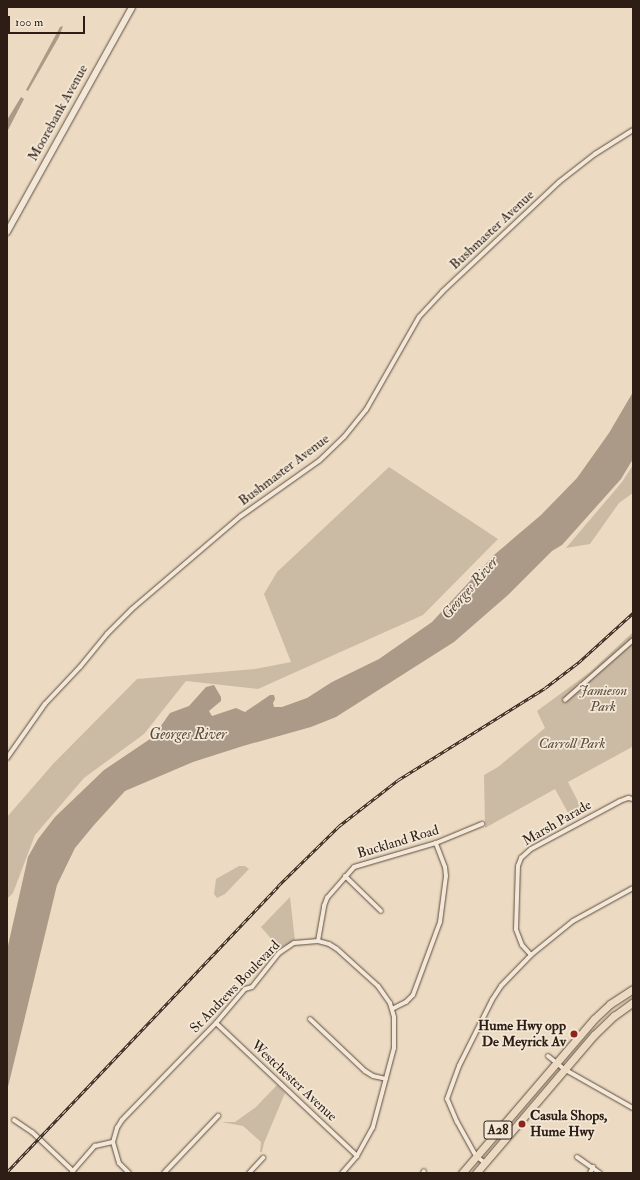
<!DOCTYPE html>
<html>
<head>
<meta charset="utf-8">
<style>
  body { margin:0 }
  #map { position:relative; width:640px; height:1180px; overflow:hidden; background:#ecdbc2; font-family:"IM FELL Double Pica",serif }
  div>[style] { position:absolute }
  [style*='--x'] { left:calc(var(--x)*1px); top:calc(var(--y)*1px); width:calc(var(--w)*1px); rotate:calc(var(--a)*1deg) }
  .green>* { inset:0; background:#ccbba4 }
  .water>* { inset:0; background:#ab9a87 }
  .roads { filter:drop-shadow(0 0 1px #5d4c40) drop-shadow(0 0 1px #5d4c40) }
  .minor>* { height:4px; margin:-2px; padding:0 2px; transform-origin:2px; border-radius:2px; background:#f3e8d7 }
  .secondary>* { height:6px; margin:-3px; padding:0 3px; transform-origin:3px; border-radius:3px; background:#f3e8d7 }
  .trunk>* { height:7px; margin:-3.5px; padding:0 3.5px; transform-origin:3.5px; border-radius:3.5px; background:#ecdbc2 }
  .rail>* { height:3px; margin-top:-1.5px; transform-origin:0; background:repeating-linear-gradient(90deg,#f3e8d7 0 4.5px,#2d1d14 0 9px); box-sizing:border-box; border-block:1px solid #2d1d14 }
  .dots>* { width:11px; height:11px; translate:-50% -50%; box-sizing:border-box; border:2px solid #f3e8d7; border-radius:50% }
  span { translate:-50% -50%; white-space:nowrap; text-align:center; line-height:1.15; -webkit-text-stroke:3.5px #f3e8d7; paint-order:stroke }
  .shield-label span { padding:1px 3px; background:#f3e8d7; border:1px solid; border-radius:3px; -webkit-text-stroke-width:0 }
  .shield-label { font-size:13px; color:#2d1d14; font-weight:700 }
  .street-label { font-size:14px; color:#2d1d14 }
  .park-label { font-size:14px; color:#5d4c3f; font-style:italic }
  .poi-label { font-size:14px; color:#2d1d14; font-weight:700 }
  .right { translate:-100% -50%; text-align:right }
  .left { translate:0 -50%; text-align:left }
  .water-label { font-size:15px; color:#59493c; font-style:italic }
  .frame { position:absolute; inset:0; border:8px solid #2d1d14; pointer-events:none }
  .scale { position:absolute; left:8px; top:16px; width:77px; height:18px; box-sizing:border-box; border:2px solid #2d1d14; border-top:0; padding-left:5px; font-size:12px; line-height:14px; white-space:nowrap; color:#2d1d14; -webkit-text-stroke:3px #f3e8d7; paint-order:stroke }
</style>
</head>
<body>
<div id="map">
  <div class="green">
    <div style="clip-path:polygon(633px 465px,633px 493px,619px 503px,590px 544px,566px 548px,622px 482px)"></div>
    <div style="clip-path:polygon(389px 467px,498px 539px,423px 615px,258px 689px,186px 681px,144px 734px,84px 778px,35px 835px,13px 893px,7px 899px,7px 817px,53px 764px,137px 679px,255px 669px,291px 662px,264px 594px,277px 572px)"></div>
    <div style="clip-path:polygon(633px 632px,632px 747px,568px 782px,584px 813px,572px 820px,555px 789px,485px 828px,484px 775px,498px 767px,545px 728px,537px 711px,590px 672px)"></div>
    <div style="clip-path:polygon(239px 866px,245px 866px,249px 869px,225px 894px,217px 898px,214px 894px,216px 879px)"></div>
    <div style="clip-path:polygon(290px 897px,295px 941px,279px 948px,261px 927px)"></div>
    <div style="clip-path:polygon(277px 1085px,285px 1093px,264px 1143px,262px 1152px,260px 1152px,261px 1142px,243px 1126px,221px 1122px,235px 1122px,256px 1107px)"></div>
  </div>
  <div class="water">
    <div style="clip-path:polygon(63px 26px,59px 37px,28px 91px,26px 90px,60px 27px)"></div>
    <div style="clip-path:polygon(21px 97px,24px 99px,7px 132px,7px 120px)"></div>
    <div style="clip-path:polygon(633px 392px,633px 459px,621px 479px,562px 545px,552px 551px,508px 595px,454px 642px,336px 717px,311px 727px,243px 746px,193px 762px,125px 791px,94px 825px,75px 848px,57px 885px,7px 1091px,7px 950px,28px 857px,38px 839px,55px 817px,104px 770px,153px 737px,170px 713px,189px 706px,206px 687px,214px 685px,221px 697px,221px 701px,209px 711px,212px 716px,236px 708px,245px 712px,270px 695px,274px 695px,275px 699px,273px 703px,274px 707px,282px 707px,307px 698px,332px 682px,379px 659px,432px 622px,494px 555px,541px 515px,577px 478px,609px 433px)"></div>
  </div>
  <div class="roads">
    <div class="minor">
      <div style="--x:565;--y:700;--w:91;--a:-41.4"></div>
      <div style="--x:7;--y:758;--w:66;--a:-54.9"></div>
      <div style="--x:45;--y:704;--w:51;--a:-46.6"></div>
      <div style="--x:80;--y:667;--w:43;--a:-50.7"></div>
      <div style="--x:107;--y:634;--w:35;--a:-45"></div>
      <div style="--x:132;--y:609;--w:143;--a:-40.5"></div>
      <div style="--x:241;--y:516;--w:95;--a:-35.2"></div>
      <div style="--x:319;--y:461;--w:35;--a:-44"></div>
      <div style="--x:344;--y:437;--w:35;--a:-51"></div>
      <div style="--x:366;--y:410;--w:107;--a:-60.3"></div>
      <div style="--x:419;--y:317;--w:34;--a:-47"></div>
      <div style="--x:442;--y:292;--w:161;--a:-43.2"></div>
      <div style="--x:559;--y:182;--w:46;--a:-37.9"></div>
      <div style="--x:595;--y:154;--w:45;--a:-32.3"></div>
      <div style="--x:345;--y:876;--w:50;--a:44.2"></div>
      <div style="--x:318;--y:941;--w:36;--a:-80"></div>
      <div style="--x:324;--y:906;--w:9;--a:-69"></div>
      <div style="--x:327;--y:898;--w:41;--a:-48.9"></div>
      <div style="--x:354;--y:867;--w:85;--a:-16.3"></div>
      <div style="--x:436;--y:843;--w:50;--a:-22.4"></div>
      <div style="--x:531;--y:955;--w:13;--a:-132"></div>
      <div style="--x:522;--y:945;--w:17;--a:-111"></div>
      <div style="--x:516;--y:929;--w:63;--a:-88.2"></div>
      <div style="--x:518;--y:866;--w:9;--a:-69"></div>
      <div style="--x:521;--y:858;--w:13;--a:-42"></div>
      <div style="--x:531;--y:849;--w:101;--a:-28.3"></div>
      <div style="--x:620;--y:801;--w:9;--a:-21"></div>
      <div style="--x:628;--y:798;--w:5;--a:11"></div>
      <div style="--x:392;--y:1009;--w:16;--a:-27"></div>
      <div style="--x:406;--y:1002;--w:10;--a:-45"></div>
      <div style="--x:413;--y:995;--w:78;--a:-69.7"></div>
      <div style="--x:440;--y:922;--w:46;--a:-82.6"></div>
      <div style="--x:446;--y:876;--w:9;--a:-96"></div>
      <div style="--x:445;--y:867;--w:26;--a:-111"></div>
      <div style="--x:310;--y:1019;--w:76;--a:43.4"></div>
      <div style="--x:365;--y:1071;--w:9;--a:32"></div>
      <div style="--x:373;--y:1076;--w:13;--a:13"></div>
      <div style="--x:216;--y:1023;--w:194;--a:43.3"></div>
      <div style="--x:548;--y:1056;--w:21;--a:39"></div>
      <div style="--x:564;--y:1069;--w:79;--a:29.5"></div>
      <div style="--x:14;--y:1120;--w:22;--a:34"></div>
      <div style="--x:32;--y:1132;--w:57;--a:43.6"></div>
      <div style="--x:577;--y:1157;--w:28;--a:35"></div>
      <div style="--x:485;--y:1163;--w:11;--a:-142"></div>
      <div style="--x:476;--y:1156;--w:39;--a:-119"></div>
      <div style="--x:457;--y:1122;--w:25;--a:-113"></div>
      <div style="--x:447;--y:1099;--w:35;--a:-70"></div>
      <div style="--x:459;--y:1066;--w:74;--a:-63.4"></div>
      <div style="--x:492;--y:1000;--w:17;--a:-57"></div>
      <div style="--x:501;--y:986;--w:43;--a:-45.9"></div>
      <div style="--x:531;--y:955;--w:54;--a:-39"></div>
      <div style="--x:573;--y:921;--w:68;--a:-28.8"></div>
      <div style="--x:72;--y:1172;--w:35;--a:-49"></div>
      <div style="--x:95;--y:1146;--w:18;--a:-13"></div>
      <div style="--x:129;--y:1173;--w:14;--a:-135"></div>
      <div style="--x:119;--y:1163;--w:22;--a:-106"></div>
      <div style="--x:113;--y:1142;--w:15;--a:-74"></div>
      <div style="--x:117;--y:1128;--w:9;--a:-58"></div>
      <div style="--x:122;--y:1120;--w:135;--a:-45.9"></div>
      <div style="--x:216;--y:1023;--w:45;--a:-49.5"></div>
      <div style="--x:245;--y:989;--w:7;--a:-16"></div>
      <div style="--x:252;--y:987;--w:43;--a:-51.5"></div>
      <div style="--x:279;--y:953;--w:18;--a:-34"></div>
      <div style="--x:294;--y:943;--w:24;--a:-5"></div>
      <div style="--x:318;--y:941;--w:11;--a:15"></div>
      <div style="--x:329;--y:944;--w:9;--a:32"></div>
      <div style="--x:337;--y:949;--w:55;--a:42.1"></div>
      <div style="--x:378;--y:986;--w:21;--a:55"></div>
      <div style="--x:390;--y:1003;--w:15;--a:74"></div>
      <div style="--x:394;--y:1017;--w:31;--a:90"></div>
      <div style="--x:394;--y:1048;--w:82;--a:104.9"></div>
      <div style="--x:373;--y:1127;--w:33;--a:119"></div>
      <div style="--x:357;--y:1156;--w:23;--a:131"></div>
      <div style="--x:164;--y:1173;--w:79;--a:-46.5"></div>
      <div style="--x:249;--y:1173;--w:21;--a:-47"></div>
      <div style="--x:423;--y:1173;--w:2;--a:-63"></div>
      <div style="--x:590;--y:1173;--w:7;--a:-63"></div>
    </div>
    <div class="secondary">
      <div style="--x:7;--y:232;--w:257;--a:-60.9"></div>
    </div>
    <div class="trunk">
      <div style="--x:462;--y:1173;--w:203;--a:-49.4"></div>
      <div style="--x:594;--y:1019;--w:22;--a:-43"></div>
      <div style="--x:610;--y:1004;--w:27;--a:-33"></div>
      <div style="--x:476;--y:1173;--w:182;--a:-49.5"></div>
      <div style="--x:594;--y:1035;--w:28;--a:-44"></div>
      <div style="--x:614;--y:1016;--w:24;--a:-36"></div>
    </div>
  </div>
  <div class="rail">
    <div style="--x:7;--y:1172;--w:394;--a:-46.5"></div>
    <div style="--x:278;--y:886;--w:86;--a:-44.5"></div>
    <div style="--x:339;--y:826;--w:75;--a:-37.9"></div>
    <div style="--x:398;--y:780;--w:173;--a:-32"></div>
    <div style="--x:545;--y:688;--w:43;--a:-37.4"></div>
    <div style="--x:579;--y:662;--w:73;--a:-42.2"></div>
  </div>
  <div class="dots">
    <div style="left:574px;top:1034px;background:#8f2418"></div>
    <div style="left:522px;top:1124px;background:#8f2418"></div>
  </div>
  <div class="shield-label">
    <span style="left:498px;top:1130px">A28</span>
  </div>
  <div class="street-label">
    <span style="left:58px;top:113px;rotate:-61deg">Moorebank Avenue</span>
    <span style="left:492px;top:230px;rotate:-43deg">Bushmaster Avenue</span>
    <span style="left:284px;top:470px;rotate:-37deg">Bushmaster Avenue</span>
    <span style="left:557px;top:823px;rotate:-30deg">Marsh Parade</span>
    <span style="left:398px;top:842px;rotate:-17deg">Buckland Road</span>
    <span style="left:235px;top:987px;rotate:-46deg">St Andrews Boulevard</span>
    <span style="left:294px;top:1081px;rotate:43deg">Westchester Avenue</span>
  </div>
  <div class="park-label">
    <span style="left:603px;top:699px">Jamieson<br>Park</span>
    <span style="left:572px;top:744px">Carroll Park</span>
  </div>
  <div class="poi-label">
    <span class="right" style="left:566px;top:1034px">Hume Hwy opp<br>De Meyrick Av</span>
    <span class="left" style="left:530px;top:1124px">Casula Shops,<br>Hume Hwy</span>
  </div>
  <div class="water-label">
    <span style="left:470px;top:588px;rotate:-49deg">Georges River</span>
    <span style="left:188px;top:735px">Georges River</span>
  </div>
  <div class="frame"></div>
  <div class="scale">100 m</div>
</div>
</body>
</html>
